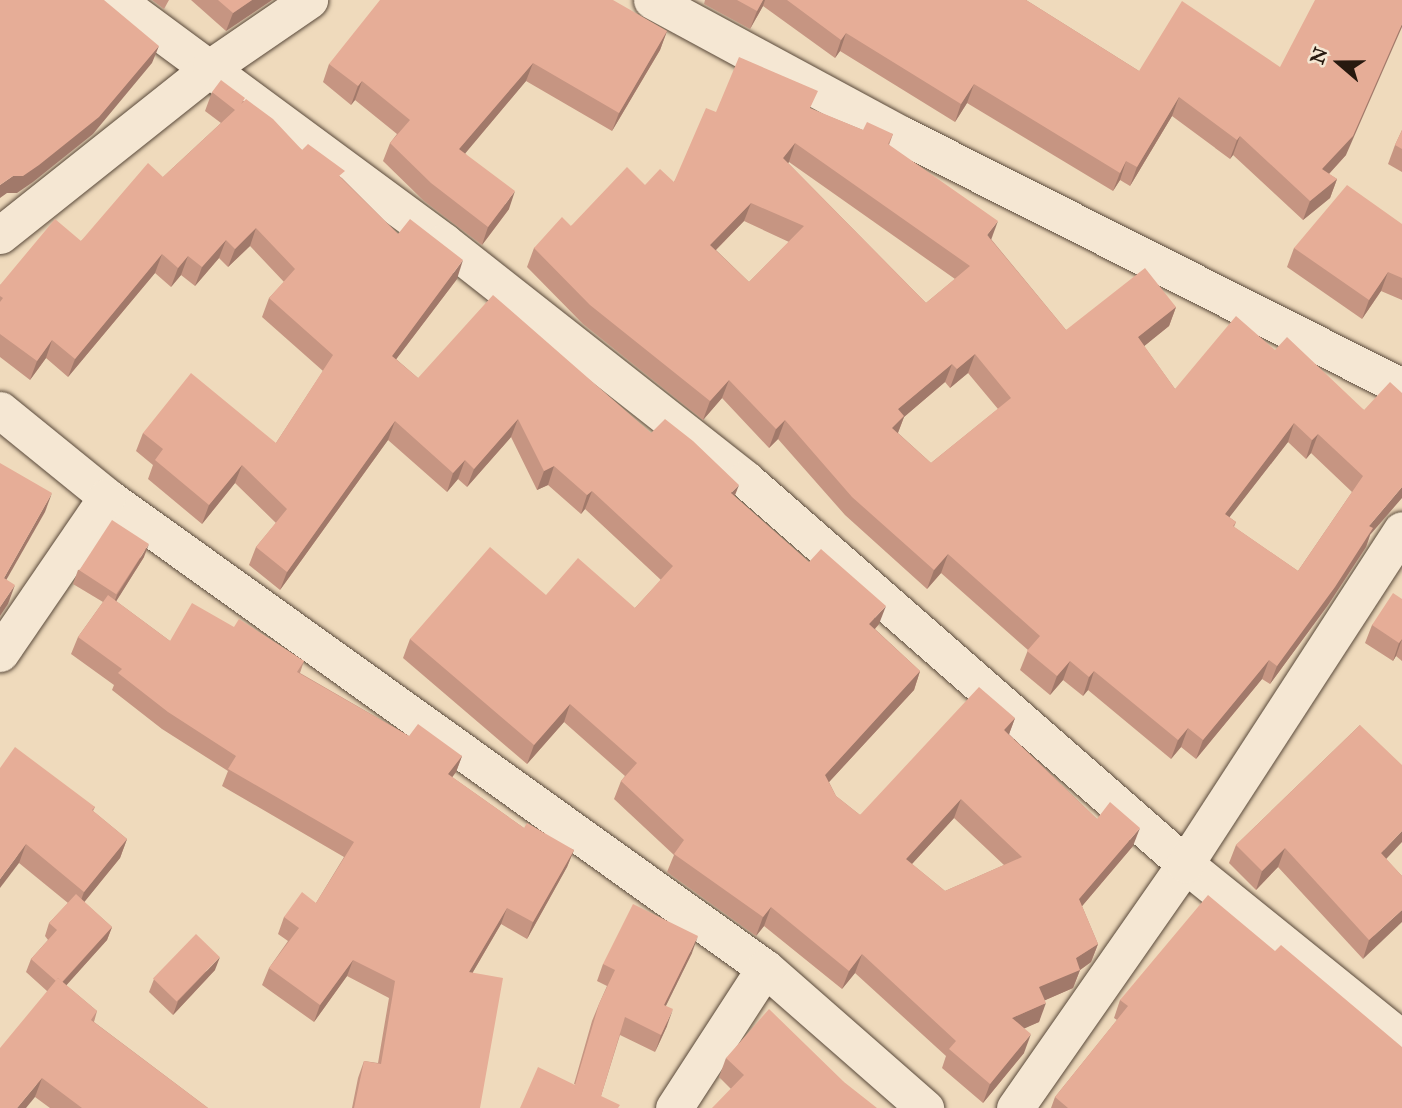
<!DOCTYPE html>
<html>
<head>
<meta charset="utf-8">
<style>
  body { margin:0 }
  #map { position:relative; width:1402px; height:1108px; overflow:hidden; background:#efdabc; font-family:"IM FELL Great Primer",serif }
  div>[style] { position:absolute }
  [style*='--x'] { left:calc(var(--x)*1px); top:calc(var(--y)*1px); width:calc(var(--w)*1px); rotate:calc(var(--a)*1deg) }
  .roads { filter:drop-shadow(0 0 2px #59493a) drop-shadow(0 0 2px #59493a) }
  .street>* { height:37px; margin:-18.5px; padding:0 18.5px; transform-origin:18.5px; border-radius:18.5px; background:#f5e7d3 }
  .wall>* { inset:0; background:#c69582 }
  .shaded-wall>* { inset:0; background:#a1796a }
  .building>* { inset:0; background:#e6ad97; transform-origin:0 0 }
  span { translate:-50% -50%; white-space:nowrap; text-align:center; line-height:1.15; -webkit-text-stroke:7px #f5e7d3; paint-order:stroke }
  .north { position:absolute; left:1304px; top:28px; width:70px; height:70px; -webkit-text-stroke:5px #f5e7d3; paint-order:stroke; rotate:290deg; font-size:19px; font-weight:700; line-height:28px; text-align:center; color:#27190f }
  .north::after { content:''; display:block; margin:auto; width:24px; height:32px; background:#27190f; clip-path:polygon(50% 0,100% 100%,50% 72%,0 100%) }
</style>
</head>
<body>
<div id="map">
  <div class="roads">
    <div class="street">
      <div style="--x:116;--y:0;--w:408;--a:36.4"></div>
      <div style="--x:444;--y:242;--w:383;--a:38.2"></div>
      <div style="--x:745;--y:479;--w:585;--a:41.19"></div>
      <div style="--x:1185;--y:864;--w:279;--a:38.9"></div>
      <div style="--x:652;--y:0;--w:284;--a:28.4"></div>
      <div style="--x:902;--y:135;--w:560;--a:26.75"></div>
      <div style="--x:0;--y:235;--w:270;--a:-38.5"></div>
      <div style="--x:211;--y:67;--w:119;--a:-34.4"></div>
      <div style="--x:0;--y:410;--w:138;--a:39.1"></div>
      <div style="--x:107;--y:497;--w:809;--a:35.6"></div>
      <div style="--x:765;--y:968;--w:213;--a:41.2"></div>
      <div style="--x:0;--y:653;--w:189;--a:-55.6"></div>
      <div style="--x:674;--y:1108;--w:167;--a:-57"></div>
      <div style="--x:1015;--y:1108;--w:297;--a:-55.1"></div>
      <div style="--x:1185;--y:864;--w:398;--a:-57"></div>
    </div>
  </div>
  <div class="wall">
    <div style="clip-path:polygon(152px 0,169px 0,164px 9px)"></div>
    <div style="clip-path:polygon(191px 0,272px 0,226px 31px)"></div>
    <div style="clip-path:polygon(705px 0,1026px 0,1139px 71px,1346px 155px,1329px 174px,1337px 179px,1330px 198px,1303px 220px,1233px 155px,1230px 159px,1172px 116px,1130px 186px,1120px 180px,1113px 191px,967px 103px,955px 122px,840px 51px,835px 58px,763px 6px,750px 29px,704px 4px)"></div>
    <div style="clip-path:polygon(667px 31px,660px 50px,612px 131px,526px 81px,465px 153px,509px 209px,482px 245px,424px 201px,383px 161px,390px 143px,397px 134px,355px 100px,351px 105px,323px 82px,329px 64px)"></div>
    <div style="clip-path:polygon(evenodd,212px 92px,244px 101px,302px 150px,342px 178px,398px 234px,457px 279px,396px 359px,418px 378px,651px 433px,735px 497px,879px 624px,875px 629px,920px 671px,914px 690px,829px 782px,836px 796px,860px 815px,1015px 718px,1009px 734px,1097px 819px,1133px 846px,1082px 906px,1098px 944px,1091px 962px,1080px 970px,1073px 988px,1045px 1000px,1039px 1022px,1024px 1028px,1024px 1053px,983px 1103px,942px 1068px,946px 1056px,855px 973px,842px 989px,764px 926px,756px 936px,667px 872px,674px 855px,614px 799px,621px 781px,625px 776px,564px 722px,527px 764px,403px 658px,410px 639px,546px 595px,635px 608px,661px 580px,585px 509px,581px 514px,548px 485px,537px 490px,511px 437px,467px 487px,458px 479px,447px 492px,388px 440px,280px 590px,249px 565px,256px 547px,276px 523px,235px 483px,202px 524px,148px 479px,153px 465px,136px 451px,143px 433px,276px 443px,323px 371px,262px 317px,269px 298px,284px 282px,250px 246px,228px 267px,219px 258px,195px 286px,181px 275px,171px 287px,155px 273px,68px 377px,46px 358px,30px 380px,0 357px,0 285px,81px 241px,163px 177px,221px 123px,205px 111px,212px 92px,954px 818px,1004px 865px,945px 891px,912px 864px,954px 818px)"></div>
    <div style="clip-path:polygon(evenodd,811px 109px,863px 130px,893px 134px,889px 145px,991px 239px,1066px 330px,1176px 307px,1169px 326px,1144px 346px,1175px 389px,1275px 350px,1364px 410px,1370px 535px,1366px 547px,1328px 605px,1270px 684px,1262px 679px,1196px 759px,1181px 747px,1171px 759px,1088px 690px,1083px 696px,1063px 680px,1050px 695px,1020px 670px,1028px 650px,941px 573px,927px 589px,845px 515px,778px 439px,769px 448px,722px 398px,703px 420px,583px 324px,527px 267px,534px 248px,571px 226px,645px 185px,674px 182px,716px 112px,811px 109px,789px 162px,955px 279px,926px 303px,788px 163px,789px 162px,811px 109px,744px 221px,789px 242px,749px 282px,716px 250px,744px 221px,811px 109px,968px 373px,998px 409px,931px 463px,898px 433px,904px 417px,945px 382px,950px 388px,968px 373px,811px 109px,1288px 442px,1306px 459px,1311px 453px,1352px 492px,1298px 571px,1234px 527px,1236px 522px,1229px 517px,1288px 442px)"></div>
    <div style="clip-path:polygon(1402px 130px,1402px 172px,1388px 164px,1395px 145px)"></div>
    <div style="clip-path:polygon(1402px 224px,1402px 300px,1381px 291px,1362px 319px,1287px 267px,1294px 248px)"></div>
    <div style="clip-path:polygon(144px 557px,116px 601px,170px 641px,234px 627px,304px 661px,300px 673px,409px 736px,462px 756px,456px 772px,452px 777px,524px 828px,574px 850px,567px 867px,527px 939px,501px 924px,473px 972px,480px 1108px,352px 1108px,358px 1078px,364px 1061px,378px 1063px,389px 998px,347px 976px,314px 1022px,262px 985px,269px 968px,288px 941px,278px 934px,284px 917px,316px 903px,344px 857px,222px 786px,228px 771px,162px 729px,112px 690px,114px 685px,71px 654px,78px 637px,103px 602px,73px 584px,78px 570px)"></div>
    <div style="clip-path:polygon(1402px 599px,1402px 661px,1396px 656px,1393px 661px,1365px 643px,1372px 625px)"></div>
    <div style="clip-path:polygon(1360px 725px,1386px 859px,1402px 876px,1363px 959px,1278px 867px,1256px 890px,1229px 863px,1236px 845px)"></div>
    <div style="clip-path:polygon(0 768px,95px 807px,93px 811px,127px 839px,120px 858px,84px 902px,112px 927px,107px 940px,66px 985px,97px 1011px,94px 1022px,208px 1108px,50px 1108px,35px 1097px,47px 991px,26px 972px,31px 959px,48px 940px,45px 936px,49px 923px,68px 903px,19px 863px)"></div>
    <div style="clip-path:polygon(1275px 951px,1402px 1108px,1051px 1108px,1055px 1097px,1117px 1020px,1114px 1018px,1120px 1000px)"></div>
    <div style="clip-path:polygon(692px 953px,666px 1005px,667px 1026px,655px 1052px,620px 1035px,601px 1096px,574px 1084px,592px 1021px,599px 1004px,607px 986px,597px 981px,603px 964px)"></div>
    <div style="clip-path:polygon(215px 970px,173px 1015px,149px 992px,154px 979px)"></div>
    <div style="clip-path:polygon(726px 1058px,844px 1082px,731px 1089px,719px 1077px)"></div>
  </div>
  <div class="shaded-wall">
    <div style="clip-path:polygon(252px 0,272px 0,226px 31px,233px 13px)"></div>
    <div style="clip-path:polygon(763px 0,765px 0,763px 6px,750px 29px,757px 11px)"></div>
    <div style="clip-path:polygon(1402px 24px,1402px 27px,1346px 155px,1316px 188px,1322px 169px)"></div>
    <div style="clip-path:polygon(667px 31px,660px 50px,612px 131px,619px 113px)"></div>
    <div style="clip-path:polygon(846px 33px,840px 51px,835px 58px,841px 40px)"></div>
    <div style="clip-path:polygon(159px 46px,152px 63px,93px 134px,33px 182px,17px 193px,7px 193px,0 198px,0 185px,13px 176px)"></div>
    <div style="clip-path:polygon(533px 63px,526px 81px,453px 168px,459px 149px)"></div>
    <div style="clip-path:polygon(362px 81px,355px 100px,351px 105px,358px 86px)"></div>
    <div style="clip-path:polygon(974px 84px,967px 103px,955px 122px,961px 104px)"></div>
    <div style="clip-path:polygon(1179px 97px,1172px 116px,1130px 186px,1137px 167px)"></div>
    <div style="clip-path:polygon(1240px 136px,1233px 155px,1230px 159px,1237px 140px)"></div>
    <div style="clip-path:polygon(795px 143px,789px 162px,776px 177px,783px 158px)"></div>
    <div style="clip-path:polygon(1126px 161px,1120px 180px,1113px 191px,1120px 173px)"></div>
    <div style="clip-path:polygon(1337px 179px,1330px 198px,1303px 220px,1310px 201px)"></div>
    <div style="clip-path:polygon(515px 191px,509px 209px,482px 245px,488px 227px)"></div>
    <div style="clip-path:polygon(751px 203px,744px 221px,703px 263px,710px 245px)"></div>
    <div style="clip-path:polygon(998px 221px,991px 240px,987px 235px)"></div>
    <div style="clip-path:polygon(256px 228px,250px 246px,228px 267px,235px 249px)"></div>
    <div style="clip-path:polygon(226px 240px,219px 258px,195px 286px,202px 267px)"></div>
    <div style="clip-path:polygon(162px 254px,155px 273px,68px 377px,75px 359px)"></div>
    <div style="clip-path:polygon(188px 256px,181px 275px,171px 287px,178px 268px)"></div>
    <div style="clip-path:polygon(463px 260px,457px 279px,385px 374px,392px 356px)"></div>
    <div style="clip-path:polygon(1388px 272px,1381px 291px,1362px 319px,1369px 300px)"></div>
    <div style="clip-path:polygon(1176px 307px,1169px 326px,1132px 356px,1138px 337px)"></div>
    <div style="clip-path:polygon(52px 340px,46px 358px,30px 380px,37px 361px)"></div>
    <div style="clip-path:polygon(975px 354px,968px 373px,950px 388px,957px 369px)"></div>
    <div style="clip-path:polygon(952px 364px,945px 382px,904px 417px,897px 435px,885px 446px,898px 409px)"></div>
    <div style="clip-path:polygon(729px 380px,722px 398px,703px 420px,710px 401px)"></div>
    <div style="clip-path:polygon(518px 419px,511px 437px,467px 487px,474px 469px)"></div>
    <div style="clip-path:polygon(785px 420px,778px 439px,769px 448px,776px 429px)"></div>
    <div style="clip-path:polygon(395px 421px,388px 440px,280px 590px,287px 572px)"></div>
    <div style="clip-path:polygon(1294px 423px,1288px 442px,1218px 532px,1225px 514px)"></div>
    <div style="clip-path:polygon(1318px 434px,1311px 453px,1306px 459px,1312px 440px)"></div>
    <div style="clip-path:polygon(465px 460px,458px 479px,447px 492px,453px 473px)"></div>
    <div style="clip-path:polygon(242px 465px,235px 483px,202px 524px,209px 505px)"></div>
    <div style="clip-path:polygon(554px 466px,548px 485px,537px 490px,544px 471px)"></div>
    <div style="clip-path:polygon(739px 485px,732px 503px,731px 493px)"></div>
    <div style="clip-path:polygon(1402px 487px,1402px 498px,1370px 535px,1366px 547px,1328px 605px,1270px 684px,1277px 666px,1369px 526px)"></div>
    <div style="clip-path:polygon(592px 491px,585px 509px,581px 514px,587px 495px)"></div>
    <div style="clip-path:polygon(52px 493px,45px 512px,0 591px,4px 578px)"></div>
    <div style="clip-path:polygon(149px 544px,144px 557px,112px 608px,117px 595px)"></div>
    <div style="clip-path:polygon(948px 554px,941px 573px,927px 589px,934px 570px)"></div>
    <div style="clip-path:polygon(15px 585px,8px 604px,0 616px,0 607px)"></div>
    <div style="clip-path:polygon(886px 606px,879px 624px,863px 642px,869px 624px)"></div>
    <div style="clip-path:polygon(1402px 639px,1396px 656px,1393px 661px,1399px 643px)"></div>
    <div style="clip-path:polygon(1269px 660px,1262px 679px,1196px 759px,1203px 740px)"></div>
    <div style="clip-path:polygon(1070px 661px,1063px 680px,1050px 695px,1057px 676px)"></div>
    <div style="clip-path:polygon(920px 671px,914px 690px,818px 794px,825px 775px)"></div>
    <div style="clip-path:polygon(1094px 671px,1088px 690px,1083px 696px,1089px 677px)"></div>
    <div style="clip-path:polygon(570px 704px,564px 722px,527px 764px,534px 745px)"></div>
    <div style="clip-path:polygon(1015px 718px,1008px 737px,1004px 730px)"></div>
    <div style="clip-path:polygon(1188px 728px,1181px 747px,1171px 759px,1178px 740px)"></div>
    <div style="clip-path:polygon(462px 756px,456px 772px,442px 791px,448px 774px)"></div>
    <div style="clip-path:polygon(961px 799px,954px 818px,899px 878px,906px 859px)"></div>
    <div style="clip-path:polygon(1140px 828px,1133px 846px,1072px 918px,1079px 899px)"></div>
    <div style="clip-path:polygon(1402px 831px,1402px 842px,1374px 872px,1381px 853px)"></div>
    <div style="clip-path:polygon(127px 839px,120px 858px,77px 911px,84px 892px)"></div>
    <div style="clip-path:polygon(26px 844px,19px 863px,0 888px,0 879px)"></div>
    <div style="clip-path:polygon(1285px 848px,1278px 867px,1256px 890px,1262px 871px)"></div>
    <div style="clip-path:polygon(574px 850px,567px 867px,527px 939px,533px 922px)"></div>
    <div style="clip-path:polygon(771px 907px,764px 926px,756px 936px,763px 917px)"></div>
    <div style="clip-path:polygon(507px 908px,501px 924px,463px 989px,469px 972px)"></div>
    <div style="clip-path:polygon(1402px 910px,1402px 922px,1363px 959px,1369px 940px)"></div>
    <div style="clip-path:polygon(112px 927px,107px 940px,55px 998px,60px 985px)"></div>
    <div style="clip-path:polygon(698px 936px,692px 953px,658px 1022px,664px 1005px)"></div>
    <div style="clip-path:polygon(1098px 944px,1091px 962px,1080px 970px,1073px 988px,1032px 1006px,1039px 987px,1076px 958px)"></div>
    <div style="clip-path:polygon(862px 954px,855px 973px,842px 989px,849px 971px)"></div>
    <div style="clip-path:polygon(220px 957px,215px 970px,173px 1015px,178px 1001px)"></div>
    <div style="clip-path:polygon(353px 960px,347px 976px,314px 1022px,320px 1005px)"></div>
    <div style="clip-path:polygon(1046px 1003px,1039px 1022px,1005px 1037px,1012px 1018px)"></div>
    <div style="clip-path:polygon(673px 1009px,667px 1026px,655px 1052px,661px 1035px)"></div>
    <div style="clip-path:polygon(1031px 1034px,1024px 1053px,983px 1103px,990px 1084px)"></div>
    <div style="clip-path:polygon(42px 1078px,35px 1097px,26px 1108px,17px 1108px)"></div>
  </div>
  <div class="building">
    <div style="clip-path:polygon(0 0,104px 0,159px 46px,99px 117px,39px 165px,23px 176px,13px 176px,0 185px)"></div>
    <div style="clip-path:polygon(218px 0,252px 0,233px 13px)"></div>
    <div style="clip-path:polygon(380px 0,613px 0,667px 31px,619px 113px,533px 63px,459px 149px,515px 191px,488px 227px,431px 183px,390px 143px,410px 120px,362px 81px,358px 86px,329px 64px)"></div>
    <div style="clip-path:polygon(737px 0,763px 0,757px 11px)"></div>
    <div style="clip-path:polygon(787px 0,1026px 0,1139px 71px,1182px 1px,1280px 67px,1315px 0,1402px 0,1402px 24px,1353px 136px,1322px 169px,1337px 179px,1310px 201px,1240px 136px,1237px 140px,1179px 97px,1137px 167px,1126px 161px,1120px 173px,974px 84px,961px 104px,846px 33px,841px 40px)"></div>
    <div style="clip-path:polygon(evenodd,739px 57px,818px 91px,810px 108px,863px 130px,867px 122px,893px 134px,888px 144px,998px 221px,987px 235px,1066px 330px,1145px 268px,1176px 307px,1138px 337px,1175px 389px,1236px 316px,1275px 350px,1287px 337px,1364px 410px,1390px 382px,1402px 393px,1402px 487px,1369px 526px,1373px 528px,1335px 587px,1277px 666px,1269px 660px,1203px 740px,1188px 728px,1178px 740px,1094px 671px,1089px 677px,1070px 661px,1057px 676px,1027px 651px,1040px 636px,948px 554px,934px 570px,852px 497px,785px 420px,776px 429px,729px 380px,710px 401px,590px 305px,534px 248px,562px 217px,571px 226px,627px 167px,645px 185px,660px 169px,674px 182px,706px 108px,716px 112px,739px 57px,795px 143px,970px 266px,926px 303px,783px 158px,795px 143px,739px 57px,751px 203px,804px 226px,749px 282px,710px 245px,751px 203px,739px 57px,975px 354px,1011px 398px,931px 463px,892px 428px,904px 416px,898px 409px,952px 364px,957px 369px,975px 354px,739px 57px,1294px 423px,1312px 440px,1318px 434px,1363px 476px,1298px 571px,1233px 526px,1236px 522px,1225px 514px,1294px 423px)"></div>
    <div style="clip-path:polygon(evenodd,221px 80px,245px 98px,241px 104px,246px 99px,273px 119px,302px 150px,308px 144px,345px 171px,339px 176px,398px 234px,410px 219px,463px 260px,392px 356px,418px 378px,493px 295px,651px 433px,665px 419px,693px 441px,739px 485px,731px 493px,809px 562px,821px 549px,886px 606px,869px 624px,920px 671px,825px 775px,836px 796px,860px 815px,979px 687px,1015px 718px,1004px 730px,1097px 819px,1110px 802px,1140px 828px,1079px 899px,1098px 944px,1076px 958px,1080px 970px,1039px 987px,1046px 1003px,1012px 1018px,1031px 1034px,990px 1084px,949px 1049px,956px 1041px,862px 954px,849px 971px,771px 907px,763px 917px,674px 854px,684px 840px,621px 781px,637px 763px,570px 704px,534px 745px,410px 639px,490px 547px,546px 595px,578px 558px,635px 608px,673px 566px,592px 491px,587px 495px,554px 466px,544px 471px,518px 419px,474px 469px,465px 460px,453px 473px,395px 421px,287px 572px,256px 547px,287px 509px,242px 465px,209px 505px,155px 460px,163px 449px,143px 433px,191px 373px,276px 443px,333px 355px,269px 298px,295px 269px,256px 228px,235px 249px,226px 240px,202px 267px,188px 256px,178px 268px,162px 254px,75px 359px,52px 340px,37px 361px,0 334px,0 302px,3px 298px,0 296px,0 285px,55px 219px,81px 241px,148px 163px,163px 177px,235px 110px,212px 92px,221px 80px,961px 799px,1022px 857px,945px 891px,906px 859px,961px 799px)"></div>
    <div style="clip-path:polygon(1402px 130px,1402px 149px,1395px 145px)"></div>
    <div style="clip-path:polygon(1347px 185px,1402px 224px,1402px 278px,1388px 272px,1369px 300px,1294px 248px)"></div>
    <div style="clip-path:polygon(0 463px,52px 493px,4px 578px,15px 585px,0 607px)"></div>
    <div style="left:112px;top:520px;width:44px;height:60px;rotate:33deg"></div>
    <div style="clip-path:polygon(1393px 593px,1402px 599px,1402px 639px,1399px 643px,1372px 625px)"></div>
    <div style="clip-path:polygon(108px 595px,170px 641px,192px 603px,234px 627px,239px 619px,304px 661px,297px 672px,409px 736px,418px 724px,462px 756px,448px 774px,524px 828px,527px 823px,574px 850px,533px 922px,507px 908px,469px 972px,503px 978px,480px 1108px,354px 1108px,364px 1061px,381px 1064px,395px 981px,353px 960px,320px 1005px,269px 968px,299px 928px,284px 917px,302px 892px,316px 903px,354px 842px,228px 769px,236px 756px,168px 712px,118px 673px,122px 669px,78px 637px)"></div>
    <div style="clip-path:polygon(1360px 725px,1402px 765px,1402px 831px,1381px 853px,1402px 876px,1402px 910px,1369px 940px,1285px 848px,1262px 871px,1236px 845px)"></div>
    <div style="clip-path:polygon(15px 747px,95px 807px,92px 810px,127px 839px,84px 892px,26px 844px,0 879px,0 768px)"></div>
    <div style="clip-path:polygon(76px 894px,112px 927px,62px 982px,58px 978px,56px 981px,31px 959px,57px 930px,49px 923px)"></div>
    <div style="clip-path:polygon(1208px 895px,1275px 951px,1281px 945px,1402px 1047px,1402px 1108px,1068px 1108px,1055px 1097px,1128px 1006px,1120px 1000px)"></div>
    <div style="clip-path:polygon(633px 904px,698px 936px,664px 1005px,673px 1009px,661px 1035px,625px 1017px,601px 1096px,620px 1105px,618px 1108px,520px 1108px,538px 1067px,575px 1085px,599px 1004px,615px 970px,603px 964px)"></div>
    <div style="left:196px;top:934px;width:33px;height:62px;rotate:44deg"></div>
    <div style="clip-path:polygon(58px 978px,97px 1011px,91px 1020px,208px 1108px,82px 1108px,42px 1078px,17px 1108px,0 1108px,0 1048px)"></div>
    <div style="clip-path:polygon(769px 1009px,844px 1082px,877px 1108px,712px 1108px,744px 1075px,726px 1058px)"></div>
  </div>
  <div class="north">N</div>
</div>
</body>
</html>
